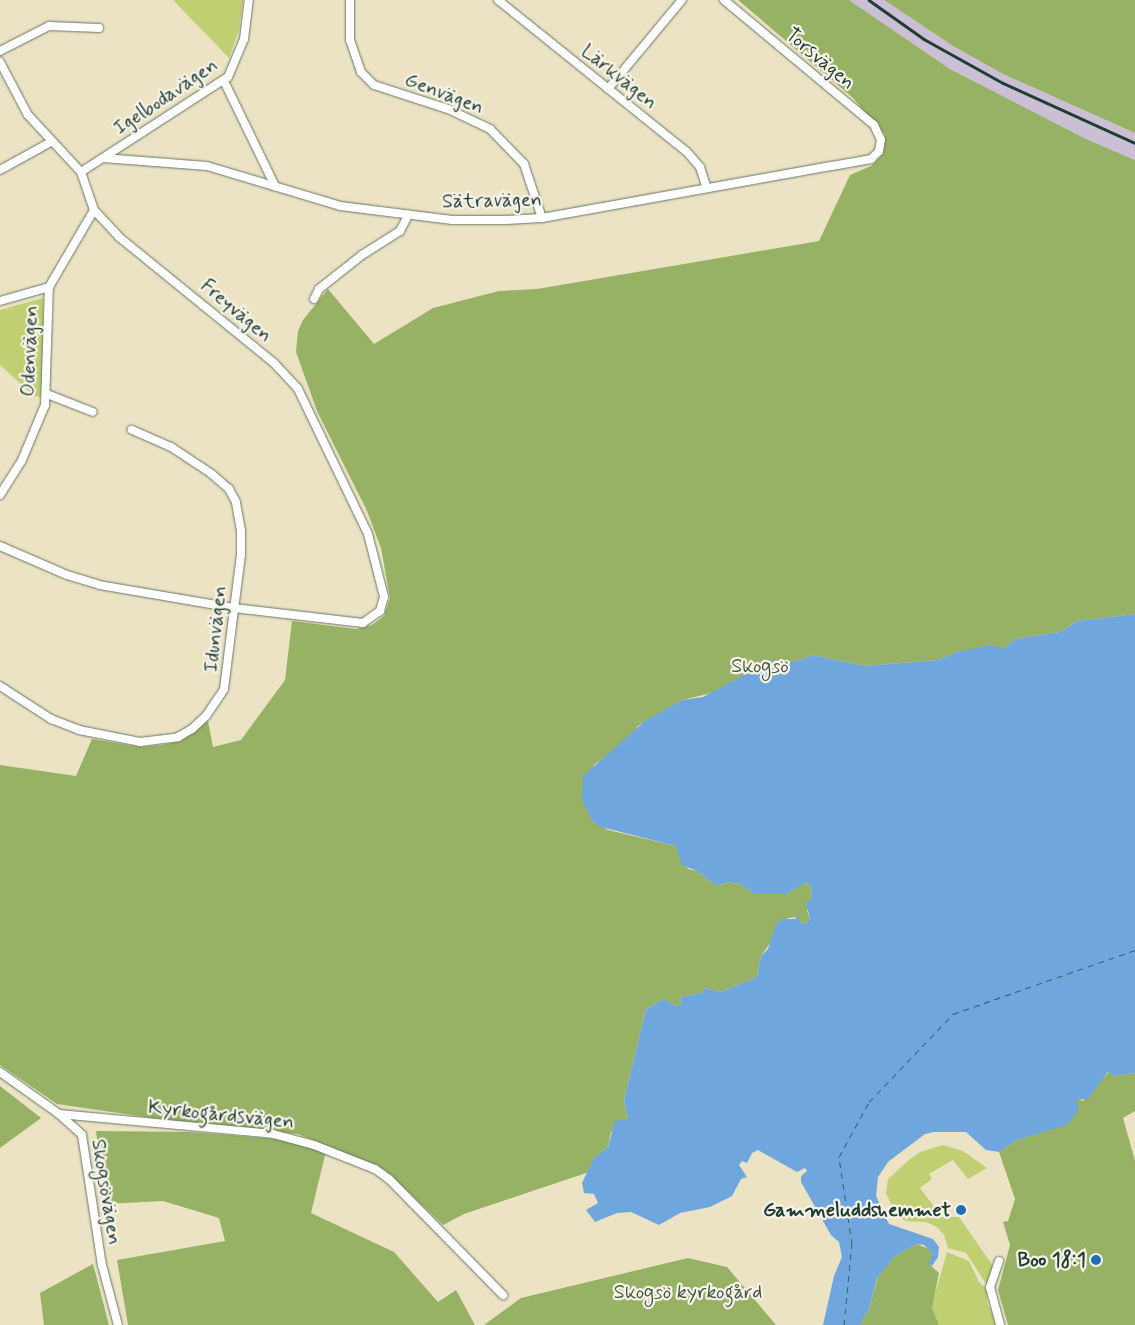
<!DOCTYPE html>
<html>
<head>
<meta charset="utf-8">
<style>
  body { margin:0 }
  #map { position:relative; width:1135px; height:1325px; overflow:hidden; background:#ebe3c4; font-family:Mynerve,sans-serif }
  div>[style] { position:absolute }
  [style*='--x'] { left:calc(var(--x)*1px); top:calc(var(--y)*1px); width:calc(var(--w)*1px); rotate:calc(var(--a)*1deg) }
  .industrial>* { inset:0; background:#cbbfd5 }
  .green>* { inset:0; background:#bfcf72 }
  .forest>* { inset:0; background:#97b264 }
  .water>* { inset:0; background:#6ea6dd }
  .ferry>* { height:1px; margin-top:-0.5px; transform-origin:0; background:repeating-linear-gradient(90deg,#375c67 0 6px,transparent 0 11px) }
  .roads { filter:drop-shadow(0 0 1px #676) drop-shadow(0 0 1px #676) }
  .street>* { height:8px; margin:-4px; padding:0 4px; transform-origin:4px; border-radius:4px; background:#fff }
  .rail>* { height:2.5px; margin:-1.25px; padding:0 1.25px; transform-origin:1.25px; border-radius:1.25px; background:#1f3d34 }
  .dots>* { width:14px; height:14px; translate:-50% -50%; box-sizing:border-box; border:2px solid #f7f3e8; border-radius:50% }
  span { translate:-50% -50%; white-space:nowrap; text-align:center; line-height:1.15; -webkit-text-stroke:4.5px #f7f3e8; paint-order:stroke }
  .street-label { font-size:20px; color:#1f3d34 }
  .park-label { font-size:20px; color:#3f5a40 }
  .poi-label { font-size:20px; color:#1f3d34; font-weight:700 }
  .right { translate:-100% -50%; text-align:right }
</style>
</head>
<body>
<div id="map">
  <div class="industrial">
    <div style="clip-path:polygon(849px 0,884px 0,953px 46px,1003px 74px,1135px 133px,1135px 160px,1086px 139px,950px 69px)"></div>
  </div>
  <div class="green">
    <div style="clip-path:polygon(173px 0,243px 0,239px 30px,229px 58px)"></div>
    <div style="clip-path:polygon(43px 298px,44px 351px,41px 397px,34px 396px,0 365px,0 310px)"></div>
    <div style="clip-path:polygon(943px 1145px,963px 1151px,987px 1168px,968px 1179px,953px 1160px,929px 1174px,932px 1179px,920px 1188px,942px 1217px,959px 1217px,993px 1266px,987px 1285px,966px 1253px,948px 1248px,944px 1235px,937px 1227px,926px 1222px,905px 1221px,897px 1216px,886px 1193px,888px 1179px,910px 1159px,920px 1152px)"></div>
    <div style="clip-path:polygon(947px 1252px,969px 1261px,979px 1282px,987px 1290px,987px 1302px,997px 1325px,939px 1325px,931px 1308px)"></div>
  </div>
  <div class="forest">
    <div style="clip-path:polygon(738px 0,849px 0,950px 69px,1086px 139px,1135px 160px,1135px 614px,1077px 621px,1060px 632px,1015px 639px,1003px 649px,957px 652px,938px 660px,865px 666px,813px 655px,794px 662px,774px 660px,765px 670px,759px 673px,754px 670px,716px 692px,682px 700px,638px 726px,628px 740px,594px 765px,583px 793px,593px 822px,608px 830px,676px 846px,688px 869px,697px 871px,717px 886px,729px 882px,740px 884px,755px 894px,786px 894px,804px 883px,810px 884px,812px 897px,807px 911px,810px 918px,807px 924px,799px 922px,799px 917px,788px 918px,761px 956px,757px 977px,721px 992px,705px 988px,702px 993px,684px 996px,680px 998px,682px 1004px,676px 1006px,664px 999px,646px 1009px,624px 1100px,628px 1119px,611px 1132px,608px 1147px,594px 1158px,589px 1172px,464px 1214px,443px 1225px,385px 1170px,298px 1134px,187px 1123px,57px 1104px,0 1065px,0 765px,76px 776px,92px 739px,140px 747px,162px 745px,181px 741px,208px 721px,213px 747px,241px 740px,285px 680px,292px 621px,356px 629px,372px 625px,384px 616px,390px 598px,381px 548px,367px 511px,317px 411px,296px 352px,298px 331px,303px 320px,328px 289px,374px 344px,433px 308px,499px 291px,537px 289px,819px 241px,850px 175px,871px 166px,883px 154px,885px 135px,852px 97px)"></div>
    <div style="clip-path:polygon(884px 0,1135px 0,1135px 133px,1003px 74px,953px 46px)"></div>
    <div style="clip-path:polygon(1109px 1072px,1115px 1076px,1135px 1073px,1135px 1111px,1123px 1118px,1135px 1161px,1135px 1325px,1008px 1325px,998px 1290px,1010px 1245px,1003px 1222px,1008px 1221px,1015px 1199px,999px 1152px,1017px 1140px,1067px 1124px,1076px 1099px,1083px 1101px)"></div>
    <div style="clip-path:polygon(0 1086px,41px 1118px,0 1148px)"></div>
    <div style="clip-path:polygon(96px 1131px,189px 1132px,290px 1140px,326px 1151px,311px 1213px,394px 1252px,438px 1302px,456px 1290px,475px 1325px,128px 1325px,117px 1260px,225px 1241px,219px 1218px,163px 1201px,106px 1204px)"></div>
    <div style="clip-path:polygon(917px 1244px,929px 1249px,933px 1254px,929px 1264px,939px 1273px,932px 1308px,939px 1325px,860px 1325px,869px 1309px,878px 1276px,895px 1256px)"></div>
    <div style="clip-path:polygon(688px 1258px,727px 1267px,776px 1325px,484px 1325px,521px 1298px)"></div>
    <div style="clip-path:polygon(93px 1264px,109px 1325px,44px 1325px,40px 1293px)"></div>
  </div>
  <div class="water">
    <div style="clip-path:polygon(1135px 614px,1135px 1073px,1115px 1076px,1108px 1072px,1088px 1099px,1076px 1100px,1079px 1110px,1067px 1125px,1017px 1140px,999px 1152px,986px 1150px,966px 1132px,934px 1132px,925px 1134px,888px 1162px,878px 1177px,876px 1196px,889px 1224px,933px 1239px,939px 1247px,938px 1257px,932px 1266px,928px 1264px,933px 1254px,924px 1245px,917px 1244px,895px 1256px,877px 1278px,869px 1309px,860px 1325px,823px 1325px,834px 1276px,842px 1257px,839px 1242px,831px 1235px,801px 1182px,801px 1176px,807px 1171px,805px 1168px,797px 1172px,758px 1150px,752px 1153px,747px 1163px,742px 1161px,739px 1165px,747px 1177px,741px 1179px,732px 1196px,710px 1207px,680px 1213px,659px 1225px,631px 1212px,617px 1213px,595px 1222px,586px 1210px,598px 1203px,594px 1194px,584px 1193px,582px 1183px,594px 1158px,608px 1147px,615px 1121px,628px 1119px,624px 1100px,646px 1009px,664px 999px,676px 1006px,682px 1004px,680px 998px,684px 996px,702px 993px,705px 988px,721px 992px,757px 977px,761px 956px,768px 949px,775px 926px,782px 919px,795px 919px,799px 914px,799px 922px,807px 924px,810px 918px,806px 904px,812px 897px,810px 884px,805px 883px,786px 894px,755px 894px,740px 884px,729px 882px,717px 886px,697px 871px,682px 865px,676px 846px,601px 827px,593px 822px,582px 800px,583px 776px,645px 721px,682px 700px,703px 697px,754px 670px,759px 673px,765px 670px,765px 665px,774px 660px,794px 662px,813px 655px,865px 666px,938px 660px,957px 652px,990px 645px,1003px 649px,1015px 639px,1060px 632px,1077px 621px)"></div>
  </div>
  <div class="ferry">
    <div style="--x:844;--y:1325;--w:81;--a:-84.4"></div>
    <div style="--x:852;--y:1244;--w:88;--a:-98.5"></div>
    <div style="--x:839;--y:1157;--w:63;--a:-61.4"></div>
    <div style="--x:869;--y:1102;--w:122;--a:-46.3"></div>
    <div style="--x:953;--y:1014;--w:193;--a:-19.4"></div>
  </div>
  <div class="roads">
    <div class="street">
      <div style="--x:350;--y:0;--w:40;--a:90"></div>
      <div style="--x:350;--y:40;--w:34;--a:71"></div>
      <div style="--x:361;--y:72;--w:18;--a:45"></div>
      <div style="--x:374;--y:85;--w:78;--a:18"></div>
      <div style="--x:448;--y:109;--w:47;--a:25.5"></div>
      <div style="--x:490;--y:129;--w:49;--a:45.8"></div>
      <div style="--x:524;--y:164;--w:57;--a:71.6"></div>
      <div style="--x:498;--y:0;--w:243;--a:38.8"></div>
      <div style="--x:687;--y:152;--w:20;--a:49"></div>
      <div style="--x:700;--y:167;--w:22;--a:72"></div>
      <div style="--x:0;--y:51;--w:55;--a:-27"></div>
      <div style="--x:49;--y:26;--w:50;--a:2.3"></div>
      <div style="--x:0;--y:62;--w:60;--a:62.2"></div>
      <div style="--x:28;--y:115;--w:78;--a:47.1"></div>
      <div style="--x:81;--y:172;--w:40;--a:71.1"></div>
      <div style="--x:94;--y:210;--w:37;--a:47"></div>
      <div style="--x:119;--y:237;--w:200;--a:39.1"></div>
      <div style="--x:274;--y:363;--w:35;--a:47"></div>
      <div style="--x:298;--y:389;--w:161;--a:64.2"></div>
      <div style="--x:368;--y:534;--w:65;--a:75.7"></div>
      <div style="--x:384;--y:597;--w:15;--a:106"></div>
      <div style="--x:380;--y:611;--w:21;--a:145"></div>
      <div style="--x:363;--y:623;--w:130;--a:-173.4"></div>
      <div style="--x:234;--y:608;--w:136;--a:-170.3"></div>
      <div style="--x:100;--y:585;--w:34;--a:-163"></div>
      <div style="--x:67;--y:575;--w:73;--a:-156.6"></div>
      <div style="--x:224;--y:81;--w:117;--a:64.1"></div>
      <div style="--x:608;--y:89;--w:116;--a:-50.3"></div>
      <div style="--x:103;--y:158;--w:104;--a:4.4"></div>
      <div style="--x:207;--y:166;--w:139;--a:16.7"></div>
      <div style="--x:340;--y:206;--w:113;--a:7.1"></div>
      <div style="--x:452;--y:220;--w:54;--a:0"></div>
      <div style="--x:506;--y:220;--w:36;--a:-3"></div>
      <div style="--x:542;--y:218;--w:295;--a:-10.2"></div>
      <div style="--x:832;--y:166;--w:40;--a:-10"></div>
      <div style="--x:871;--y:159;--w:11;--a:-45"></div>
      <div style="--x:879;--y:151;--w:11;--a:-80"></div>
      <div style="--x:881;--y:140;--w:17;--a:-115"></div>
      <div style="--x:874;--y:125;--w:195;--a:-140.2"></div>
      <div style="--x:0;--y:170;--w:58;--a:-28.8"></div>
      <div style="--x:81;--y:172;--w:175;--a:-32.9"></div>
      <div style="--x:228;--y:77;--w:41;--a:-67.2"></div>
      <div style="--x:244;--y:39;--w:39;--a:-83"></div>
      <div style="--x:314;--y:299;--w:11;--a:-63"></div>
      <div style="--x:319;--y:289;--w:55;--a:-38.3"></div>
      <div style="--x:362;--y:255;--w:45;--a:-32.3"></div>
      <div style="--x:400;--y:231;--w:18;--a:-63"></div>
      <div style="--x:0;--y:301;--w:51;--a:-15.9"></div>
      <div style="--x:47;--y:394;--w:49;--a:21.4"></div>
      <div style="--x:0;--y:495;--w:41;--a:-57.8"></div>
      <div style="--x:22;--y:460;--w:60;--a:-67.3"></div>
      <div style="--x:45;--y:405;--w:118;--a:-88.1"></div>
      <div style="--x:49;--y:287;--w:89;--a:-59.7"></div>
      <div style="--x:0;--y:686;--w:61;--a:32.9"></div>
      <div style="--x:51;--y:719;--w:30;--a:21"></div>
      <div style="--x:79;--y:730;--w:62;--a:11.1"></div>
      <div style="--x:140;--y:742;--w:38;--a:-7"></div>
      <div style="--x:178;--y:737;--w:16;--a:-30"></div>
      <div style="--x:192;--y:729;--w:19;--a:-43"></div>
      <div style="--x:206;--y:716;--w:32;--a:-56"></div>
      <div style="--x:224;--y:689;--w:136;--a:-82.8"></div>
      <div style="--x:241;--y:554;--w:23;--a:-90"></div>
      <div style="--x:241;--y:531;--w:29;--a:-100"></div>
      <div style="--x:236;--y:502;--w:15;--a:-118"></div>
      <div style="--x:229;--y:489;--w:23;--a:-139"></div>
      <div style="--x:212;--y:474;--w:49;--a:-146.6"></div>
      <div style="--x:171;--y:447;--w:43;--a:-156.4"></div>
      <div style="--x:0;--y:1072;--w:72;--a:35.4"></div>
      <div style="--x:59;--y:1114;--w:31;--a:42"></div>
      <div style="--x:82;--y:1135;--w:132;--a:81.3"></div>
      <div style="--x:102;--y:1265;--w:62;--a:75.1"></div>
      <div style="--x:59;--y:1114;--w:215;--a:5.3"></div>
      <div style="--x:273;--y:1134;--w:42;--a:15"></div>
      <div style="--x:314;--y:1145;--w:66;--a:21.5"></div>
      <div style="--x:375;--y:1169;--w:17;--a:36"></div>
      <div style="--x:389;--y:1179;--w:163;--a:45.5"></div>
      <div style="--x:999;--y:1261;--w:28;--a:109"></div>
      <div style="--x:990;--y:1287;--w:39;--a:75"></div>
    </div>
  </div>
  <div class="rail">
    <div style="--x:869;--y:0;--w:67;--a:35.3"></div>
    <div style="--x:924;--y:39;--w:90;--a:29.1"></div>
    <div style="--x:1003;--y:83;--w:145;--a:24.4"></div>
  </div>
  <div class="dots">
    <div style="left:961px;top:1210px;background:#1f6fb2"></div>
    <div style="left:1096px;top:1260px;background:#1f6fb2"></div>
  </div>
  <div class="street-label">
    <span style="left:820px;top:59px;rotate:40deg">Torsvägen</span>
    <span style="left:619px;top:77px;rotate:39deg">Lärkvägen</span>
    <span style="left:444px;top:94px;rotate:21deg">Genvägen</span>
    <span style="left:166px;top:97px;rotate:-34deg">Igelbodavägen</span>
    <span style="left:492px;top:201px;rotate:-1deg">Sätravägen</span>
    <span style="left:236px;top:311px;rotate:40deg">Freyvägen</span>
    <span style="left:30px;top:351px;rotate:-88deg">Odenvägen</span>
    <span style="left:216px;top:629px;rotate:-84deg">Idunvägen</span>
    <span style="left:221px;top:1115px;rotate:6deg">Kyrkogårdsvägen</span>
    <span style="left:106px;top:1192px;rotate:81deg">Skogsövägen</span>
  </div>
  <div class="park-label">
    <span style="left:760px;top:666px">Skogsö</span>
    <span style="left:688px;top:1292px">Skogsö kyrkogård</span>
  </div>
  <div class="poi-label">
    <span class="right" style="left:951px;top:1210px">Gammeluddshemmet</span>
    <span class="right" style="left:1086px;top:1260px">Boo 18:1</span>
  </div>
</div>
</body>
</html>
